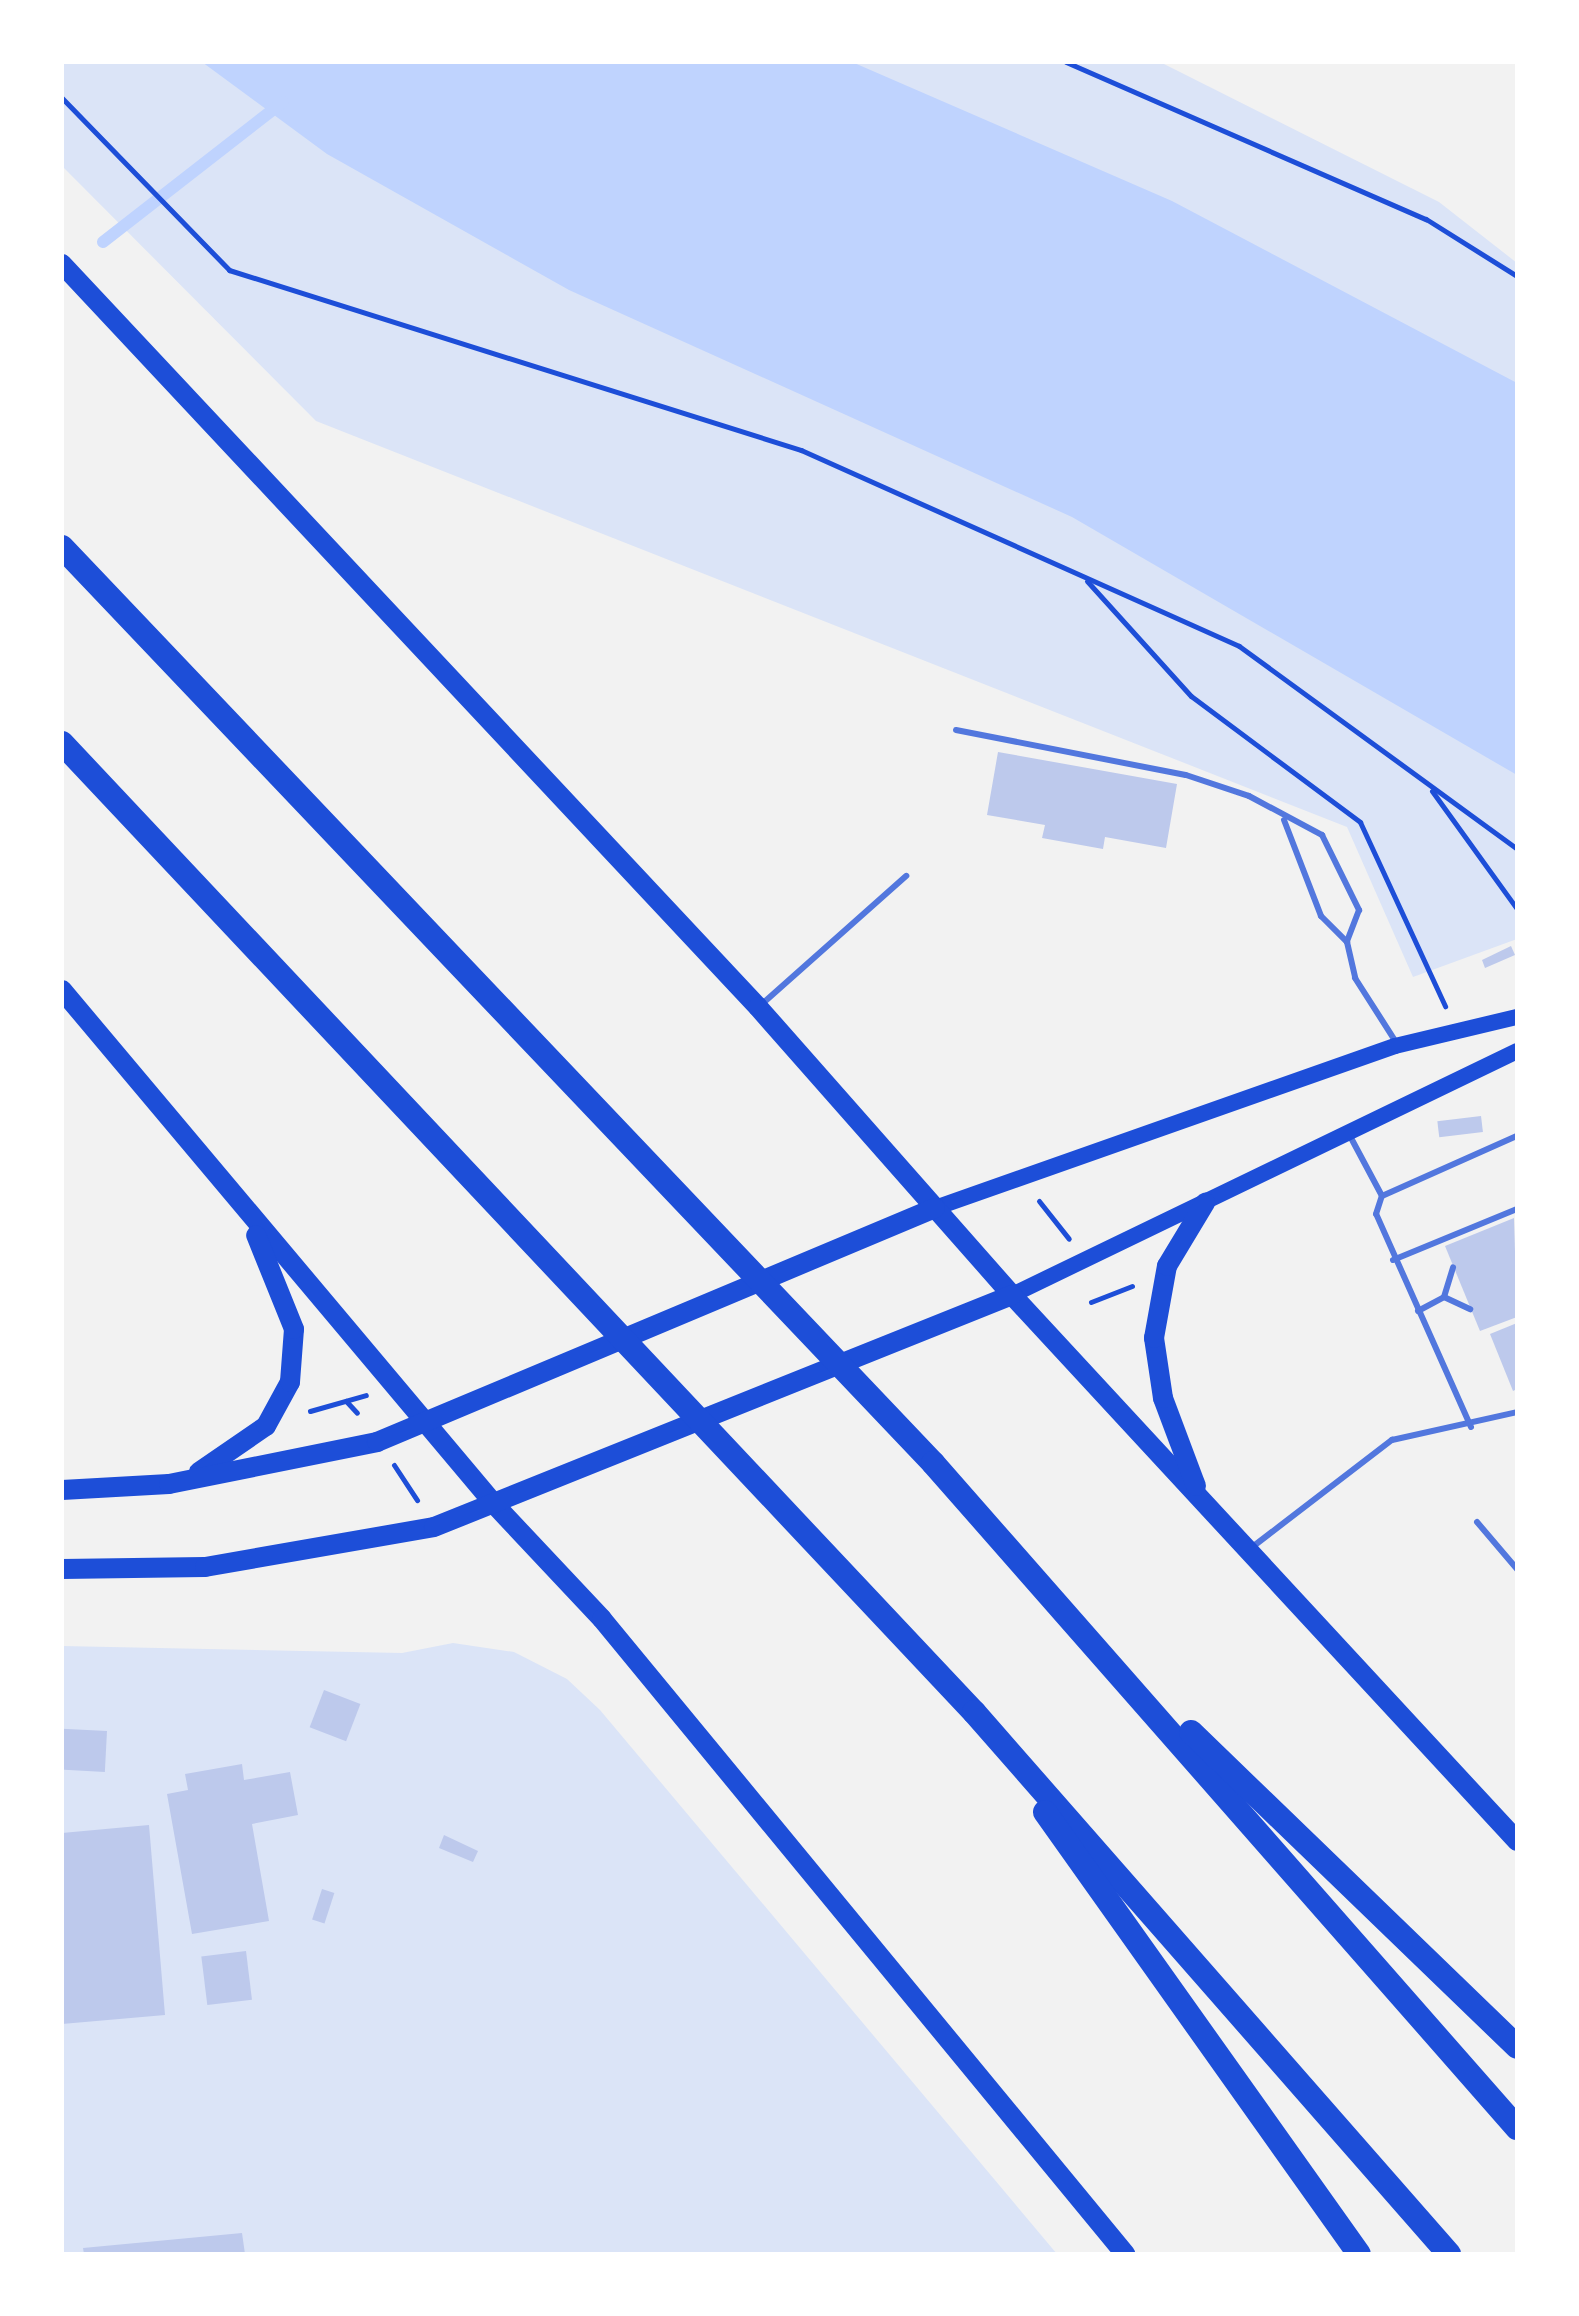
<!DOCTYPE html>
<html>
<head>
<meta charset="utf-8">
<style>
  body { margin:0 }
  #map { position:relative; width:1579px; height:2316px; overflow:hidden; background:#f2f2f2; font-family:Lato,sans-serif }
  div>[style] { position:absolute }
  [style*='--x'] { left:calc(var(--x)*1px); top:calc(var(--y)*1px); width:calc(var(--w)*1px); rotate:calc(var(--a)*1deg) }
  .green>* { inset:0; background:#dbe4f7 }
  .water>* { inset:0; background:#bfd3fe }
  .stream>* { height:12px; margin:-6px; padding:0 6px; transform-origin:6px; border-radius:6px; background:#bfd3fe }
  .building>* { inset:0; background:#bdc9ec; transform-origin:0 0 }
  .path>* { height:5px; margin:-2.5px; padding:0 2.5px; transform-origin:2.5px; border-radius:2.5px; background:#1d4ed8 }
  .service>* { height:6px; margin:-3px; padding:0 3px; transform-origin:3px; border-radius:3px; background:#5277de }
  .secondary>* { height:16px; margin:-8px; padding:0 8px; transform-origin:8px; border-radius:8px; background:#1d4ed8 }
  .primary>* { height:20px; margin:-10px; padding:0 10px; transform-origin:10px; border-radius:10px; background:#1d4ed8 }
  .motorway>* { height:24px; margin:-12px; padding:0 12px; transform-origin:12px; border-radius:12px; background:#1d4ed8 }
  span { translate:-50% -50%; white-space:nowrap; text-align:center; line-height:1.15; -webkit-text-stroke:7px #fff; paint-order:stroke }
  .frame { position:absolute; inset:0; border:64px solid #fff; pointer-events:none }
</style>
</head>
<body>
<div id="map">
  <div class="green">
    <div style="clip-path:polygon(62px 62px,1160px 62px,1439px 202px,1517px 263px,1517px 939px,1413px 977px,1347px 827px,316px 421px,62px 166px)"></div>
    <div style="clip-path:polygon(453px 1643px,514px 1652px,567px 1679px,600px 1710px,1057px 2254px,62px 2254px,62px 1646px,402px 1653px)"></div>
  </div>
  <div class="water">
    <div style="clip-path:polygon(202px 62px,852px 62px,1172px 201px,1517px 383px,1517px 775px,1072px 517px,569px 290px,327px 154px)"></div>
  </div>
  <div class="stream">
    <div style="--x:103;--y:242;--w:228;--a:-37.9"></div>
  </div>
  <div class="building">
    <div style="clip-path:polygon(998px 752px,1177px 784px,1166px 848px,1105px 837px,1103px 849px,1042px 838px,1045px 825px,987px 815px)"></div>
    <div style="clip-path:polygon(1511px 946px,1515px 955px,1485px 968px,1482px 960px)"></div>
    <div style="left:1481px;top:1116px;width:16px;height:44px;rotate:83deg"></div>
    <div style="clip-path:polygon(1514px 1218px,1517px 1317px,1480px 1331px,1445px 1246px)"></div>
    <div style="clip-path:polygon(1517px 1323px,1517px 1389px,1513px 1391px,1490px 1334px)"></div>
    <div style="left:324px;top:1690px;width:39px;height:40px;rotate:21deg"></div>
    <div style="left:107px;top:1731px;width:41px;height:45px;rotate:93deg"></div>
    <div style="clip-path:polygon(242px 1764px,244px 1780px,290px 1772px,298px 1815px,252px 1824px,269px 1921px,192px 1934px,167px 1794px,188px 1790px,185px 1774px)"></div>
    <div style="clip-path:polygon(149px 1825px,165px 2015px,62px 2024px,62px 1833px)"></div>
    <div style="clip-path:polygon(444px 1835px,478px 1851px,473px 1862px,439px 1848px)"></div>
    <div style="left:322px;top:1889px;width:13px;height:32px;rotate:18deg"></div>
    <div style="left:246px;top:1951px;width:49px;height:45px;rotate:83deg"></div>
    <div style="clip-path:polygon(242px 2233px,245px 2254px,84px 2254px,83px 2248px)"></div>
  </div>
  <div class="path">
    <div style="--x:1066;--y:62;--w:393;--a:23.6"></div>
    <div style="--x:1426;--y:219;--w:107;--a:32.1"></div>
    <div style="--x:62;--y:98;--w:240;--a:45.8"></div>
    <div style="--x:229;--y:270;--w:600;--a:17.47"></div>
    <div style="--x:801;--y:450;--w:480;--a:24.1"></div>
    <div style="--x:1239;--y:646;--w:344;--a:36.1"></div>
    <div style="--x:1087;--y:581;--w:155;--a:47.9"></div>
    <div style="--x:1191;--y:696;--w:211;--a:36.7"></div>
    <div style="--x:1360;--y:822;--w:203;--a:65.2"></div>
    <div style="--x:1432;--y:791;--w:145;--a:54.2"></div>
    <div style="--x:1039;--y:1201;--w:48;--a:51.7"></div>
    <div style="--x:1091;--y:1302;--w:44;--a:-21.3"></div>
    <div style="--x:346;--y:1401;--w:16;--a:47"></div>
    <div style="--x:310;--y:1411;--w:58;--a:-15.9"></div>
    <div style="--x:394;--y:1465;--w:42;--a:56.7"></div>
  </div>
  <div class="service">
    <div style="--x:956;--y:730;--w:234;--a:11.1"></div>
    <div style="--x:1186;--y:775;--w:66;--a:18.4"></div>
    <div style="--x:1249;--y:796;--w:83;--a:28.1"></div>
    <div style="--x:1322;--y:835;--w:84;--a:63.7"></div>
    <div style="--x:1359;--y:910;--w:34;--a:111"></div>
    <div style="--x:1284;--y:820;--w:103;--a:68.9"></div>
    <div style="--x:1321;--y:916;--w:37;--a:45"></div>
    <div style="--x:1347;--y:942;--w:37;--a:77"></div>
    <div style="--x:1355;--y:978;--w:76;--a:57.4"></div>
    <div style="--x:762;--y:1004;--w:193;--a:-41.6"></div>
    <div style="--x:1350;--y:1136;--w:68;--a:61.9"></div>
    <div style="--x:1393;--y:1260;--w:134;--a:-22.4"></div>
    <div style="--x:1444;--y:1297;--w:31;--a:-73"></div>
    <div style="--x:1418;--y:1311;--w:30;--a:-28"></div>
    <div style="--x:1444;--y:1297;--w:29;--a:25"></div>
    <div style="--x:1471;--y:1427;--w:233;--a:-114"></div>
    <div style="--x:1376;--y:1214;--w:19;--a:-72"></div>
    <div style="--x:1382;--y:1196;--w:148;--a:-24"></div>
    <div style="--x:1477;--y:1522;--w:62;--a:49.6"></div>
    <div style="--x:1251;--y:1548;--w:178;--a:-37.5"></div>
    <div style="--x:1392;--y:1440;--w:128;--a:-12.6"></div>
  </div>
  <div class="secondary">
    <div style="--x:935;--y:1208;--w:488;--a:-19.4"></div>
    <div style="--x:1395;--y:1046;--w:125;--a:-13.4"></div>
    <div style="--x:1012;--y:1295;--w:561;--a:-25.79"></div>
  </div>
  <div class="primary">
    <div style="--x:62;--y:264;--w:1018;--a:46.87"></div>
    <div style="--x:758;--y:1007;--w:384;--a:48.6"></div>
    <div style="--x:1012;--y:1295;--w:744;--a:47.23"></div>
    <div style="--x:62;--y:990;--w:673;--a:49.94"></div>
    <div style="--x:495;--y:1505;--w:156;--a:46.8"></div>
    <div style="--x:602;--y:1619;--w:823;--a:50.52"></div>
    <div style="--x:199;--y:1472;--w:81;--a:-34.5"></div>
    <div style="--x:266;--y:1426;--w:50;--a:-61.4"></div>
    <div style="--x:290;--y:1382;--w:53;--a:-85.7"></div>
    <div style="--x:294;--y:1329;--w:101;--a:-112"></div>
    <div style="--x:1196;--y:1486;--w:94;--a:-110.6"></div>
    <div style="--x:1163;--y:1398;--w:61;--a:-98.5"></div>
    <div style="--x:1154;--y:1338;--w:73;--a:-79.8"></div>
    <div style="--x:1167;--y:1266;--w:74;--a:-58.9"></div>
    <div style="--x:62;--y:1490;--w:107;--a:-3.2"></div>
    <div style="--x:169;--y:1484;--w:212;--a:-11.4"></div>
    <div style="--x:377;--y:1442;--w:605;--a:-22.75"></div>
    <div style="--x:62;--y:1569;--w:143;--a:-0.8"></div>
    <div style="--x:205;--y:1567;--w:232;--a:-9.9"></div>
    <div style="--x:434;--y:1527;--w:623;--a:-21.87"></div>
  </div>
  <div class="motorway">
    <div style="--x:62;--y:547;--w:1264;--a:46.44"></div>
    <div style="--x:933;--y:1463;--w:885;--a:48.71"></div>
    <div style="--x:62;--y:743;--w:1331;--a:46.74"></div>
    <div style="--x:974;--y:1712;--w:721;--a:48.77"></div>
    <div style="--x:1191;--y:1732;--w:453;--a:44"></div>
    <div style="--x:1045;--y:1812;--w:542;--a:54.61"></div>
  </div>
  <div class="frame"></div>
</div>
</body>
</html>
